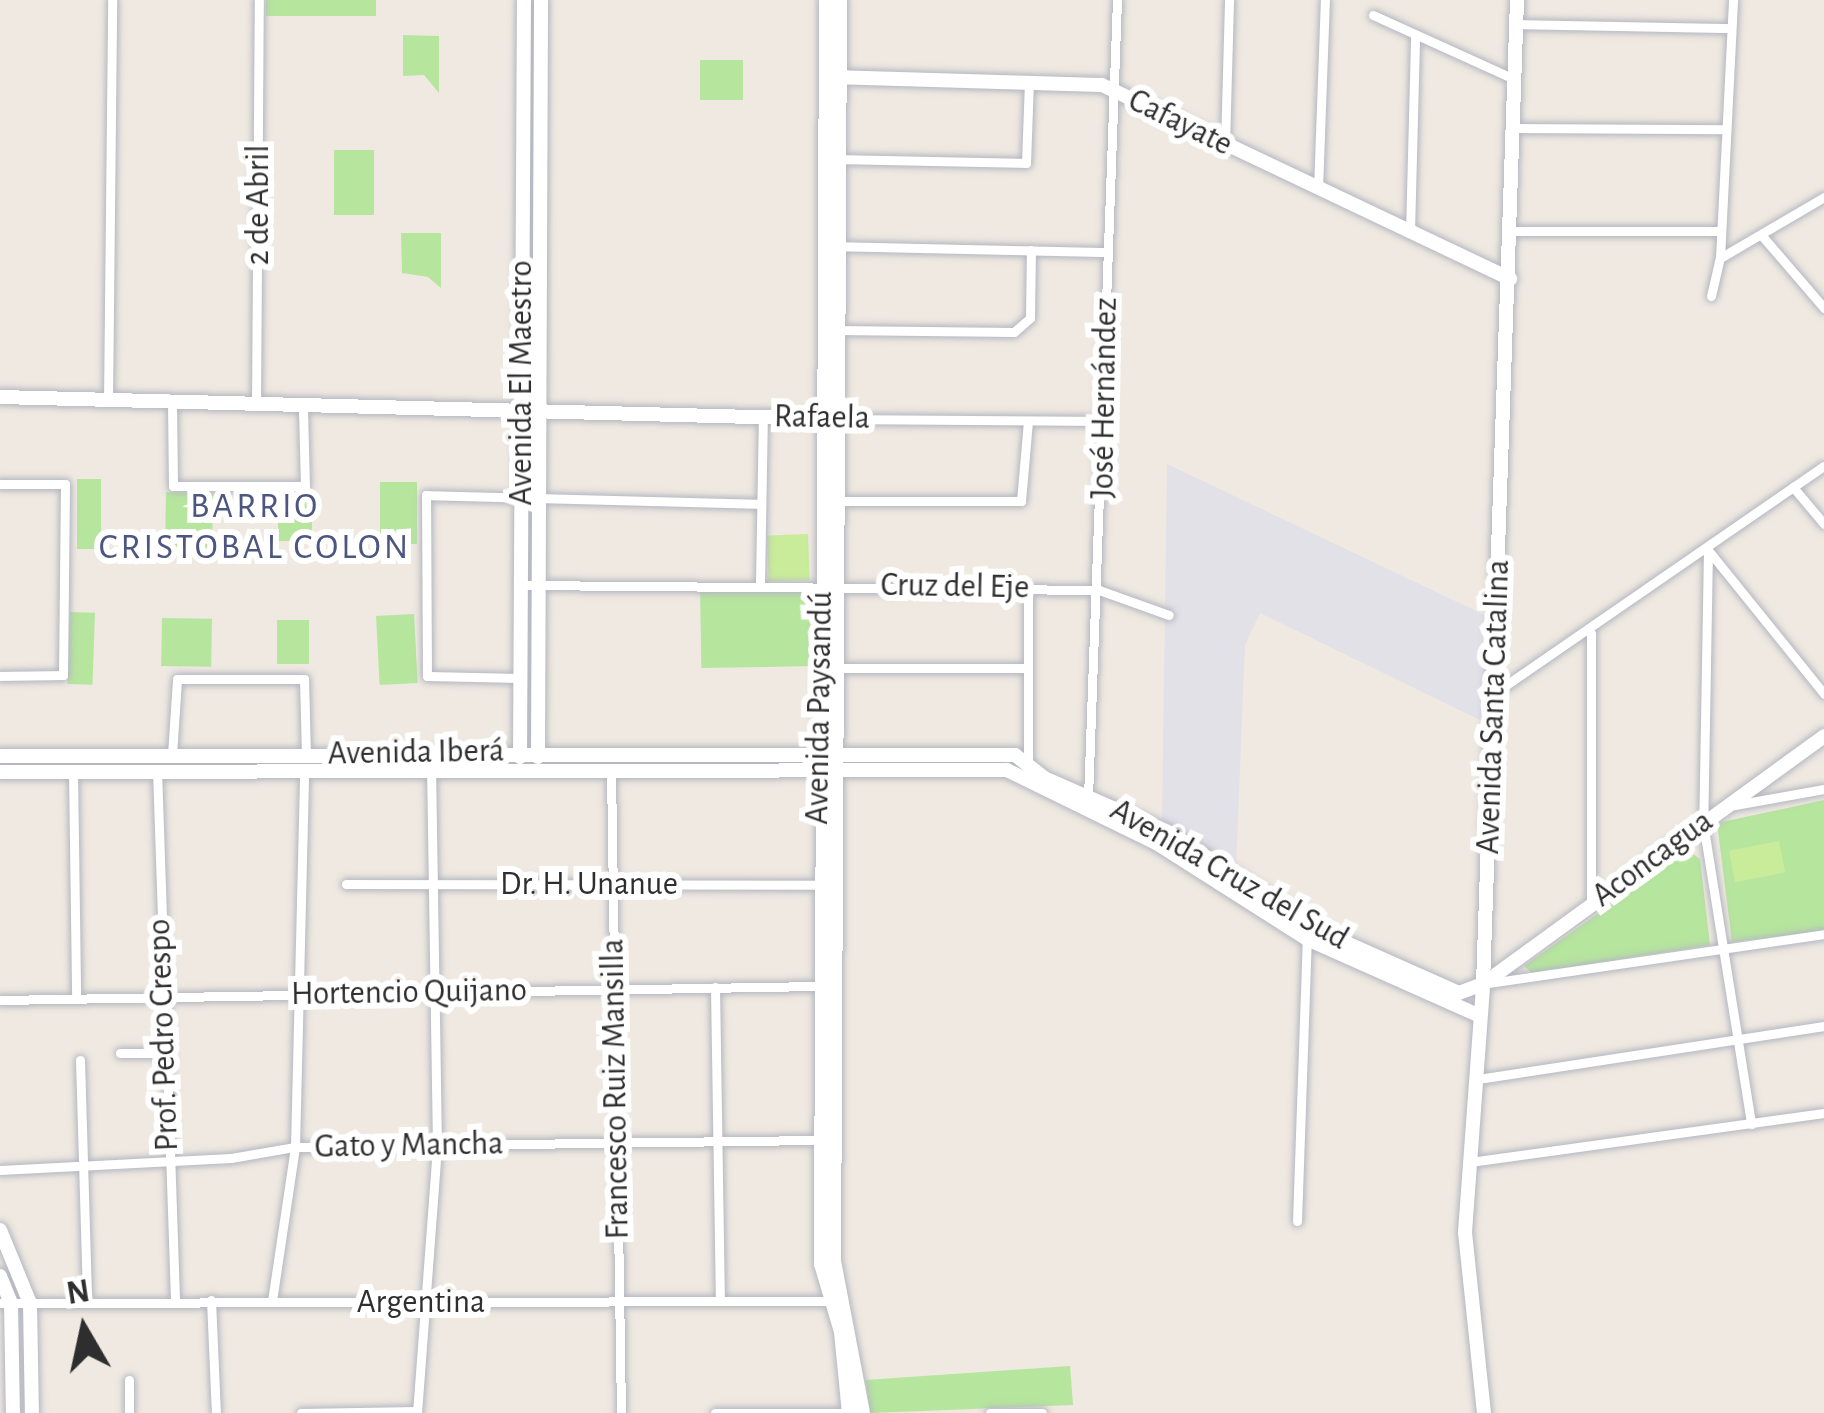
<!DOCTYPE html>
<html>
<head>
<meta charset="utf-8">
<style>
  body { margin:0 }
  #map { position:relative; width:1824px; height:1413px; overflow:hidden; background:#efe9e1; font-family:"Alegreya Sans",sans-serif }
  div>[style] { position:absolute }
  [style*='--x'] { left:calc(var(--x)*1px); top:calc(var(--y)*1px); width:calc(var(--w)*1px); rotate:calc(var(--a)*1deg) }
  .industrial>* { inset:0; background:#e3e1e8 }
  .green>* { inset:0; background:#b6e59e; transform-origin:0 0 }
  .pitch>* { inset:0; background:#c9ec9a; transform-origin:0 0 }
  .roads { filter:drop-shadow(0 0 3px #b4b7c1) drop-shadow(0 0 3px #b4b7c1) }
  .street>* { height:9px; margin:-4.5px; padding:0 4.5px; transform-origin:4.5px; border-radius:4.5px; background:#fff }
  .secondary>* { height:14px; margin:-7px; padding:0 7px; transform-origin:7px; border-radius:7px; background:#fff }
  span { translate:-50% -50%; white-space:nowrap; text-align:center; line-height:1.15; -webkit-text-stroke:12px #fff; paint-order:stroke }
  .street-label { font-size:33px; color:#2e2e2e }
  .neighbourhood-label { font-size:36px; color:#4d5680; letter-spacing:3px }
  .north { position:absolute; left:24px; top:1269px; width:120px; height:120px; -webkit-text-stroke:9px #fff; paint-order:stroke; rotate:351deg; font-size:33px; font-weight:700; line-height:48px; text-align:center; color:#2e2e2e }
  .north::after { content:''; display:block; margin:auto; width:42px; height:54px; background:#2e2e2e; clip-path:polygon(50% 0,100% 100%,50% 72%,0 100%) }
</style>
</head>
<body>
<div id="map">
  <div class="industrial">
    <div style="clip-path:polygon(1167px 464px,1491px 618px,1486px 723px,1260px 613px,1245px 645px,1236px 867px,1162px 821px)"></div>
  </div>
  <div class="green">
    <div style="left:266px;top:0;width:110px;height:16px"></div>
    <div style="clip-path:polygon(403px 35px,439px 36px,439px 93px,424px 75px,403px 76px)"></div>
    <div style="left:700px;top:60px;width:43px;height:40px"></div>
    <div style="left:334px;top:150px;width:40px;height:65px"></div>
    <div style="clip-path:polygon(401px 233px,441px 233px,441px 288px,428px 277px,402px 273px)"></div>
    <div style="left:77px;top:479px;width:24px;height:70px"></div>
    <div style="left:380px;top:482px;width:37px;height:62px"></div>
    <div style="left:166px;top:492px;width:47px;height:55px;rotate:1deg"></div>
    <div style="left:278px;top:494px;width:34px;height:47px"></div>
    <div style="left:817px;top:587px;width:79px;height:117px;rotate:89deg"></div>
    <div style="left:70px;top:612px;width:25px;height:72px;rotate:2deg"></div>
    <div style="left:414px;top:614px;width:69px;height:38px;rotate:87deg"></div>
    <div style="left:162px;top:618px;width:50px;height:48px;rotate:1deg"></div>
    <div style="left:277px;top:620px;width:32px;height:44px"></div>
    <div style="clip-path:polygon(1824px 800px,1824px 931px,1732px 942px,1717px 823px)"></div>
    <div style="clip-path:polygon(1688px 850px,1700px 859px,1710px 945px,1532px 973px,1524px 966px)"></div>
    <div style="clip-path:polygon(1070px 1366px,1073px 1405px,870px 1413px,866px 1380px)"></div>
  </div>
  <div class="pitch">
    <div style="left:808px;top:534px;width:46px;height:41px;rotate:88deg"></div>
    <div style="left:1779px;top:841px;width:32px;height:51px;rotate:79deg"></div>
  </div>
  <div class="roads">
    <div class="street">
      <div style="--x:1373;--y:15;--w:155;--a:24.4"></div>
      <div style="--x:1516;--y:24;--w:215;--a:1.1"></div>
      <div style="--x:1513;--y:128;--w:213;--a:0.3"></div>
      <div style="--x:1225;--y:145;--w:145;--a:-88.4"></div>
      <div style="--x:839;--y:159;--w:187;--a:1.2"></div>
      <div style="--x:1026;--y:163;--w:82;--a:-87.9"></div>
      <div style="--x:1318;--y:189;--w:189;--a:-87.9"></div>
      <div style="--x:1512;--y:231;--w:205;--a:0"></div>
      <div style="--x:1410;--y:232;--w:197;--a:-88.5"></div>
      <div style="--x:1763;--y:237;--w:94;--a:49.3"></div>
      <div style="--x:834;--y:246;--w:274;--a:1.3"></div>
      <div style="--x:1720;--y:258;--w:121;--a:-30.4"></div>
      <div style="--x:1711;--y:296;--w:39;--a:-77"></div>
      <div style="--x:1720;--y:258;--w:258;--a:-87.1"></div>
      <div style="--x:834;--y:330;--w:180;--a:0.6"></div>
      <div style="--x:1014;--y:332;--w:21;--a:-41"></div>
      <div style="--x:1030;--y:318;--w:68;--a:-89.2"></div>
      <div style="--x:108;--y:402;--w:402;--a:-89.4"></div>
      <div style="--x:172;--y:404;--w:82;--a:89.3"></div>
      <div style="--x:173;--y:486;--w:132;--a:0"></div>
      <div style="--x:305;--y:486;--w:75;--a:-91.5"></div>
      <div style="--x:256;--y:404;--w:404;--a:-89.6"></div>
      <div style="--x:838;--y:419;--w:267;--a:0.4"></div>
      <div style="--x:0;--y:484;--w:65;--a:0"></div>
      <div style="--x:65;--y:484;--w:191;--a:90.6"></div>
      <div style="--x:63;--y:675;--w:63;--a:179.1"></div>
      <div style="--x:1793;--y:487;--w:48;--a:50"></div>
      <div style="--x:833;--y:501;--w:188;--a:0"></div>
      <div style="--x:1021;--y:501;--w:80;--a:-85"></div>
      <div style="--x:1708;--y:550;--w:273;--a:91"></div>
      <div style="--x:1703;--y:823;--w:305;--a:80.9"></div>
      <div style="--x:1708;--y:550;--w:185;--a:51.1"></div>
      <div style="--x:760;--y:583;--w:166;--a:-89"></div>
      <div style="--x:520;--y:585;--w:579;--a:0.49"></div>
      <div style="--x:1099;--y:590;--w:74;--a:19.7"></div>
      <div style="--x:1028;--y:589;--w:176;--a:90"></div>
      <div style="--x:834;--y:668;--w:193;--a:0"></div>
      <div style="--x:520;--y:678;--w:93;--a:-178.8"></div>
      <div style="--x:427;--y:676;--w:181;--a:-90.3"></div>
      <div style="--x:426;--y:495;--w:335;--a:1.5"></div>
      <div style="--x:1496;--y:692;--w:398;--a:-34.6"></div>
      <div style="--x:172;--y:755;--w:76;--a:-86.2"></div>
      <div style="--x:177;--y:679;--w:127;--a:0"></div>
      <div style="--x:304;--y:679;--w:75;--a:88.5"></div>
      <div style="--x:157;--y:770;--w:530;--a:88.05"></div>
      <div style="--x:611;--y:770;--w:643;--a:89.11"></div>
      <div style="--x:73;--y:771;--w:227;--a:89.2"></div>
      <div style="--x:1088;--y:798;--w:799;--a:-87.92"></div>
      <div style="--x:1735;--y:805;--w:90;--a:-10.2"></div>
      <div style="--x:346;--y:884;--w:480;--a:0.1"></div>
      <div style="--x:1591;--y:904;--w:271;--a:-90"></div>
      <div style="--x:1489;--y:983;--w:339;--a:-8.3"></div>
      <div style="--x:715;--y:987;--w:313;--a:89.1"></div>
      <div style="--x:0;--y:1000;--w:818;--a:-0.98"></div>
      <div style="--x:120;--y:1053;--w:46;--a:0"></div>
      <div style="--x:80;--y:1060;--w:241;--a:88.3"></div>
      <div style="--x:1478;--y:1079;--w:350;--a:-8.7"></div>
      <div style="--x:1470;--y:1162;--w:357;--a:-7.9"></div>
      <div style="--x:0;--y:1170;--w:231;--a:-3"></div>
      <div style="--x:231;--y:1158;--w:65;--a:-9.8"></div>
      <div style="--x:295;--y:1147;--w:524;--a:-0.77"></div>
      <div style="--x:1297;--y:1221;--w:282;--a:-88"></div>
      <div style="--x:211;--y:1300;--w:113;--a:87.5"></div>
      <div style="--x:272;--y:1301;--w:156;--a:-81.5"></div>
      <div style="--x:295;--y:1147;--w:379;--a:-88.6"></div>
      <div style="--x:0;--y:1303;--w:834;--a:-0.14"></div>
      <div style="--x:129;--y:1380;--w:33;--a:90"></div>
      <div style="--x:301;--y:1413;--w:116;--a:-1"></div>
      <div style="--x:417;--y:1413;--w:267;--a:-85.7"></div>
      <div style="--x:437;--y:1147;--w:381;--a:-90.9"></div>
      <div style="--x:715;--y:1413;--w:137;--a:0"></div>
      <div style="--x:990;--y:1413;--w:52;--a:0"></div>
    </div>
    <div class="secondary">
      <div style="--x:826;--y:0;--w:1264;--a:90.23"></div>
      <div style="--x:821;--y:1264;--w:71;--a:73.6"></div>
      <div style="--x:841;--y:1332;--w:81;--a:84.4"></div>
      <div style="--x:840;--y:0;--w:1261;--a:90.27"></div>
      <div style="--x:834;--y:1261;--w:155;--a:79.2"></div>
      <div style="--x:830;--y:77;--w:272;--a:1.7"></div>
      <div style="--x:1102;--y:85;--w:452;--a:25.4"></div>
      <div style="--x:0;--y:397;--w:827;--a:1.52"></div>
      <div style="--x:0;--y:756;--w:1015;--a:-0.06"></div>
      <div style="--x:1015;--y:755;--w:37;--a:38"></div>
      <div style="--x:1044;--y:778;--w:137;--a:23.6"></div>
      <div style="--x:1170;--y:833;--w:176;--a:33.4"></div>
      <div style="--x:1317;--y:930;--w:155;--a:23.9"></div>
      <div style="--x:1459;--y:993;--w:26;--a:-21"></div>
      <div style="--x:1483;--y:984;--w:422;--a:-36"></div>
      <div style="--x:520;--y:757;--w:757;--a:-89.7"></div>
      <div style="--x:538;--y:757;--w:757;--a:-89.77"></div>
      <div style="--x:0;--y:772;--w:1007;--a:-0.11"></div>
      <div style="--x:1007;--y:770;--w:168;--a:26.1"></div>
      <div style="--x:1158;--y:844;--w:177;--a:32.5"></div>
      <div style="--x:1307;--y:939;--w:189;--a:24"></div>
      <div style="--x:0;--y:1230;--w:79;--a:67.7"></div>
      <div style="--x:30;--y:1303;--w:110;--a:89"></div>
      <div style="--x:0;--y:1276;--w:29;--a:68"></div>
      <div style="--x:11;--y:1303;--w:110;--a:89"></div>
      <div style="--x:1484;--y:1413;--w:182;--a:-96"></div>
      <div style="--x:1465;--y:1232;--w:249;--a:-85.8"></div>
      <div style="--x:1483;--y:984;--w:985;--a:-88.02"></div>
    </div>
  </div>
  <div class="street-label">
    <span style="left:1180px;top:123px;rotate:26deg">Cafayate</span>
    <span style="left:259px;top:205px;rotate:-90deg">2 de Abril</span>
    <span style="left:522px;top:383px;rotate:-90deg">Avenida El Maestro</span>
    <span style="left:1105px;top:398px;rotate:-89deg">José Hernández</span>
    <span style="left:822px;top:418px;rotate:1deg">Rafaela</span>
    <span style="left:955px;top:587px;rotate:1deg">Cruz del Eje</span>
    <span style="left:1494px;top:707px;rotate:-88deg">Avenida Santa Catalina</span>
    <span style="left:820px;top:708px;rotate:-89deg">Avenida Paysandú</span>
    <span style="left:416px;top:753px;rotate:-1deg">Avenida Iberá</span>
    <span style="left:1653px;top:859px;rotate:-36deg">Aconcagua</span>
    <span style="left:1229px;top:875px;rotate:30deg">Avenida Cruz del Sud</span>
    <span style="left:589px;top:885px">Dr. H. Unanue</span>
    <span style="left:409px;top:993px;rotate:-1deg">Hortencio Quijano</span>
    <span style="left:164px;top:1035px;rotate:-92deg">Prof. Pedro Crespo</span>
    <span style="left:616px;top:1089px;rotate:-91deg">Francesco Ruiz Mansilla</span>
    <span style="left:409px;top:1146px;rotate:-1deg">Gato y Mancha</span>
    <span style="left:421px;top:1303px">Argentina</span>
  </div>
  <div class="neighbourhood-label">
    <span style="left:255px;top:527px">BARRIO<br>CRISTOBAL COLON</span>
  </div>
  <div class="north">N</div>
</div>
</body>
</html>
